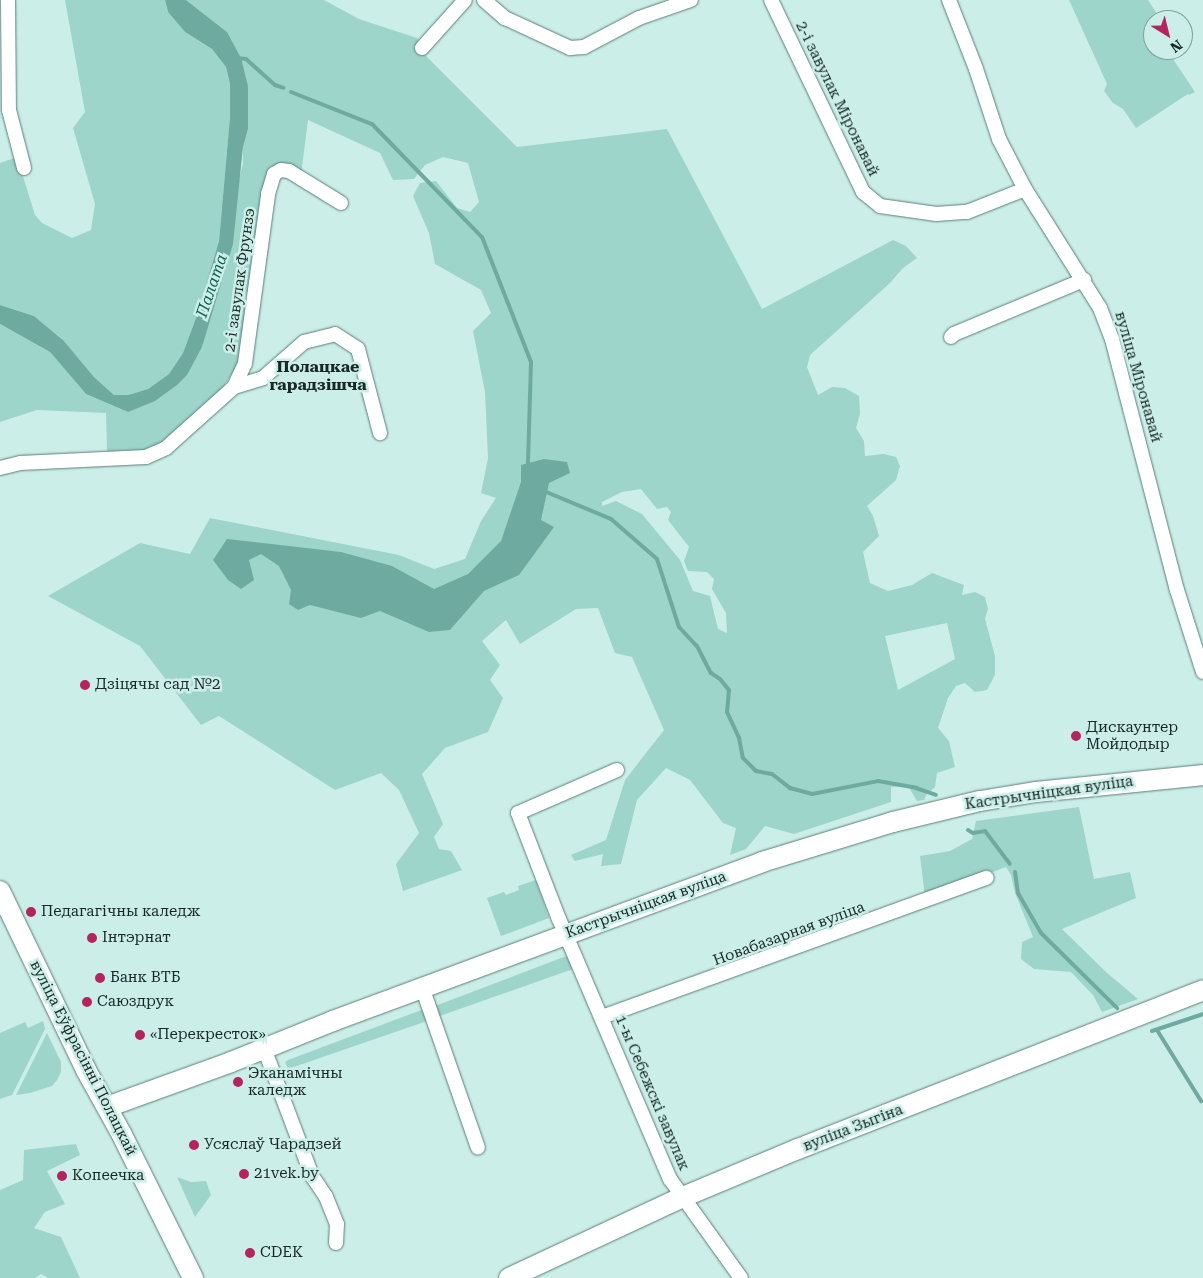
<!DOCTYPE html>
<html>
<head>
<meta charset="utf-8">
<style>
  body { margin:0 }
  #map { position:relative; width:1203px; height:1278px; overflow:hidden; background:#cbefe8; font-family:"Roboto Serif",serif }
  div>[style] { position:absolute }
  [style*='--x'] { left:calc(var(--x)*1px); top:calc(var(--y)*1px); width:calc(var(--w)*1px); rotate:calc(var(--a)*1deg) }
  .green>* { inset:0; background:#9dd5cb }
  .water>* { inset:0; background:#6faaa0 }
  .stream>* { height:4px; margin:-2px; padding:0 2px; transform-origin:2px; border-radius:2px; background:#6faaa0 }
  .roads { filter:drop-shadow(0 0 1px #5c7d77) drop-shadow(0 0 1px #5c7d77) }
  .street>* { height:14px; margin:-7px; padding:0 7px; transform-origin:7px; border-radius:7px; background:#fff }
  .secondary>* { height:20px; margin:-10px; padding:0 10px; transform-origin:10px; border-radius:10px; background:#fff }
  .dots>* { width:14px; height:14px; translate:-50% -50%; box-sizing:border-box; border:2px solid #cbefe8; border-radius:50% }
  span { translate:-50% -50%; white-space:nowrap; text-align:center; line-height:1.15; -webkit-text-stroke:5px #cbefe8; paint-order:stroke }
  .street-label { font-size:15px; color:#1a2825 }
  .poi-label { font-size:15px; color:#1a2825 }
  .left { translate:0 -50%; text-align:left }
  .water-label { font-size:16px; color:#116157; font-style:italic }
  .neighbourhood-label { font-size:16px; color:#1a2825; font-weight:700 }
  .north { position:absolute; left:1143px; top:10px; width:50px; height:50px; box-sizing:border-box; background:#cbefe8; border:1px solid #849f9a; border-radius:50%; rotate:144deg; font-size:14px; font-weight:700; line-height:20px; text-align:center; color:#1a2825 }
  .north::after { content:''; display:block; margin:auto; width:18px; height:22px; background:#b2255e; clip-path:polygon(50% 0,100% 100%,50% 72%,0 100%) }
</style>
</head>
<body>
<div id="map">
  <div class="green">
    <div style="clip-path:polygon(65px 0,165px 0,168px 12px,185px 32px,212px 49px,226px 67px,230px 84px,230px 117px,219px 241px,196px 318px,183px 353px,169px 374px,148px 389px,128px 395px,114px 395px,94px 377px,61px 338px,34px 316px,0 305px,0 163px,17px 157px,35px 215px,42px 223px,72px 238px,91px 230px,95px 204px,73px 128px,85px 112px)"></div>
    <div style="clip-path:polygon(evenodd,186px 0,324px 0,359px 19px,417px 38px,426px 56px,517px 147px,667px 129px,762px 309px,893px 240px,906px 246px,917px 258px,903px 268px,890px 283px,810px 355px,807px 367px,818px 395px,832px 387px,845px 388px,859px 396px,860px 414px,856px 428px,864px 441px,865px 456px,884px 454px,896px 457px,900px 466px,896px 480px,867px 506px,873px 516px,879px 536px,863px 552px,870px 583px,888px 591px,912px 585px,932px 573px,964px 585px,962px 595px,975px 592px,985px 597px,988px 609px,985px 619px,995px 656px,995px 675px,987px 690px,975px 692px,965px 683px,956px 686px,948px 698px,938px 728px,949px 741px,955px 767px,937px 773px,935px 787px,927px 794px,924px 800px,917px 801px,908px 786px,891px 787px,891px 802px,794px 834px,765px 826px,746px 849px,730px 855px,736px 828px,723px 823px,690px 780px,666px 768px,637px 800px,621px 864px,601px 866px,603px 854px,575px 861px,571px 855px,606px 840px,625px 780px,664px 730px,632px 657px,615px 653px,598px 608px,576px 609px,520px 644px,506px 620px,482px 641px,500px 665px,490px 680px,503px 698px,488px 732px,445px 748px,422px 774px,443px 824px,434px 837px,439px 849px,451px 851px,462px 870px,403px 891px,396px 864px,419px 833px,399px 790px,381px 773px,335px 790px,219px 716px,201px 725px,140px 646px,48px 596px,140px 543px,190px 554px,210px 518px,399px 555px,434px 569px,465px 559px,481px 521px,496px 498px,481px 493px,488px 458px,485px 392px,473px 331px,491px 313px,481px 290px,435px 264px,429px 233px,413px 196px,420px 183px,436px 181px,457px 208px,470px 212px,479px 202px,468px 163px,443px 157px,425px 165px,414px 179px,393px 180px,380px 153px,308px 120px,301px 175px,294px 170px,272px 166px,269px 168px,271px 175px,250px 288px,243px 296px,242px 304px,248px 312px,240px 361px,219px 393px,163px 443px,143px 450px,107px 451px,106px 413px,37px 410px,0 422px,0 324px,50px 352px,86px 394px,128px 412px,202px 347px,243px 163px,243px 147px,248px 129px,227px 32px,186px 0,641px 489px,657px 509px,667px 507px,671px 512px,668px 520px,689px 547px,684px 561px,688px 571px,707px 572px,714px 579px,712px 589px,726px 613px,727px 633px,718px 629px,710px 596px,693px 591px,680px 560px,642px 514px,616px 501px,602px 506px,602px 502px,622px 492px,641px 489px,186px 0,947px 623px,955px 659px,898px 690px,885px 636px,947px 623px)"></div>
    <div style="clip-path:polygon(1069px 0,1148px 0,1161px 20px,1153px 20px,1153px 50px,1167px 50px,1195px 92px,1189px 95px,1188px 94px,1136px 128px,1123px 109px,1113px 103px,1104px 91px,1107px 84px)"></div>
    <div style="clip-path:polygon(1079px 807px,1094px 879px,1130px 872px,1136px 898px,1062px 929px,1106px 972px,1138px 999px,1102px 1012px,1093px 995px,1071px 972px,1034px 969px,1021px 959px,1022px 942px,1033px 937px,1015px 893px,1011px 875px,1006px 867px,925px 897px,920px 856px,950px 851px,972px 839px,976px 821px)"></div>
    <div style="clip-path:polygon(536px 880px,549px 918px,501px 936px,487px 898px,504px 892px,506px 895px,519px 890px,518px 886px)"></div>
    <div style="clip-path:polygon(569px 955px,576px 968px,437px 1017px,435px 1006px)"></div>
    <div style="clip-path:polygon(424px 1009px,430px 1020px,288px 1069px,285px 1062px,288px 1060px)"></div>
    <div style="clip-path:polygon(43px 1021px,45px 1029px,12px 1095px,0 1099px,0 1033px,25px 1022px,28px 1028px)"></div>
    <div style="clip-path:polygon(47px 1033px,61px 1062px,61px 1072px,57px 1080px,52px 1086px,30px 1093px,16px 1095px)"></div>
    <div style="clip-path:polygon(76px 1144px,80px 1155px,47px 1171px,65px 1204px,45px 1212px,34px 1228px,61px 1237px,80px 1278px,48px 1278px,41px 1274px,35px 1278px,0 1278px,0 1190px,23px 1180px,24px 1150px)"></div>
    <div style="clip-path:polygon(177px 1177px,191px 1182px,206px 1181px,211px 1195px,195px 1217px)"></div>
  </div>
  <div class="water">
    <div style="clip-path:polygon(165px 0,186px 0,227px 32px,241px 58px,248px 86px,248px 129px,243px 147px,233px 244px,202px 347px,187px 375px,177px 385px,155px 401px,128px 412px,86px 394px,50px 352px,0 324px,0 305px,34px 316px,63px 340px,94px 377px,114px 395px,128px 395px,148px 389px,169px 374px,183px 353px,196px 318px,219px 241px,230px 117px,230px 84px,226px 67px,212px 49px,185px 32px,168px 12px)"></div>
    <div style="clip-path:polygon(544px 459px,567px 462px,570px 473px,549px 483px,541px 520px,554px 527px,519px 575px,484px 591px,450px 630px,429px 632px,380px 611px,361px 618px,310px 605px,298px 610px,289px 604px,291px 590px,279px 566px,261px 554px,249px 560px,254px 580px,241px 589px,228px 580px,213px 560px,227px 539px,341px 552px,392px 566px,434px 589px,468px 574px,501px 541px,521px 482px,521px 465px)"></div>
  </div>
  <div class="stream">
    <div style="--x:237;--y:58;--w:9;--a:6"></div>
    <div style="--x:246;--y:59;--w:39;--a:42"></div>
    <div style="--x:275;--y:85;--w:9;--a:18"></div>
    <div style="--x:291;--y:92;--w:87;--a:21.6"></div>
    <div style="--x:372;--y:124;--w:158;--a:45.8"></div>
    <div style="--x:482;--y:237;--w:134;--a:68.6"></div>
    <div style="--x:531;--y:362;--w:104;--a:91.7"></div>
    <div style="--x:544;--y:491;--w:73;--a:22.7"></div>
    <div style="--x:611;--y:519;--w:61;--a:41"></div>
    <div style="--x:657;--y:559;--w:71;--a:72.1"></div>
    <div style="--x:679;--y:627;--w:26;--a:47"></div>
    <div style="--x:697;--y:646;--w:30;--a:63"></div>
    <div style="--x:711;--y:673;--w:11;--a:34"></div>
    <div style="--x:720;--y:679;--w:14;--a:51"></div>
    <div style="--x:729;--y:690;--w:22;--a:95"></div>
    <div style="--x:727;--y:712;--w:29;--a:65"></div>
    <div style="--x:739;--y:738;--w:20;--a:79"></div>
    <div style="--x:743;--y:758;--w:18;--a:45"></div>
    <div style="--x:756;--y:771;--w:16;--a:11"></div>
    <div style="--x:772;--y:774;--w:23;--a:38"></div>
    <div style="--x:790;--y:788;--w:23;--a:15"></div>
    <div style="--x:812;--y:794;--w:67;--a:-11.1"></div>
    <div style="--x:878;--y:781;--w:39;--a:10"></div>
    <div style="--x:916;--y:788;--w:21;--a:19"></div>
    <div style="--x:968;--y:830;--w:6;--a:31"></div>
    <div style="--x:973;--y:833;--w:12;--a:-9"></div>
    <div style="--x:985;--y:831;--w:41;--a:52.9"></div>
    <div style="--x:1015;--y:872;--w:21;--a:82"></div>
    <div style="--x:1018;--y:893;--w:46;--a:60.1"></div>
    <div style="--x:1041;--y:933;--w:107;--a:44.6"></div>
    <div style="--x:1157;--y:1030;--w:84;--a:58.2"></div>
    <div style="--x:1152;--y:1031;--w:54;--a:-18.4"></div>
  </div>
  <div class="roads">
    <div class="street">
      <div style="--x:8;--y:0;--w:110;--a:89.5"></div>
      <div style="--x:9;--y:110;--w:60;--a:75.5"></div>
      <div style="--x:484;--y:0;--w:28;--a:41"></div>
      <div style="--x:505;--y:18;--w:72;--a:24.8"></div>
      <div style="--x:570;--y:48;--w:14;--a:-4"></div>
      <div style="--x:584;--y:47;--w:62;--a:-27.8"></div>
      <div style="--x:639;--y:18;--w:55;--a:-19.1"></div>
      <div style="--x:771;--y:0;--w:213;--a:64.4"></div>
      <div style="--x:863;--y:192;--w:22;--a:39"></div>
      <div style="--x:880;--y:206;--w:57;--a:8.1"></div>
      <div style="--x:936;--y:214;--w:31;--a:-4"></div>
      <div style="--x:967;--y:212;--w:62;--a:-21.6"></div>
      <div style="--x:949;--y:0;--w:74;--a:68.6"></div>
      <div style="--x:976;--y:69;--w:74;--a:71.8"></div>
      <div style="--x:999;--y:139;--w:56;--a:62.5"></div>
      <div style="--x:1025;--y:189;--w:141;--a:57.8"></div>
      <div style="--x:1100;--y:308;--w:33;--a:69"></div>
      <div style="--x:1112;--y:339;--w:259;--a:75.5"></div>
      <div style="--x:1177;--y:590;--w:86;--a:72.4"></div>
      <div style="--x:422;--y:48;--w:64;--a:-48.1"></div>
      <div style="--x:951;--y:337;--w:4;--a:-45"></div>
      <div style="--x:954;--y:334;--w:141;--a:-22.6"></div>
      <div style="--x:234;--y:387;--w:30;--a:-17"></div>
      <div style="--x:263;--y:378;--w:55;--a:-41.3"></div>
      <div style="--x:304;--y:342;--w:32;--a:-14"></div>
      <div style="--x:335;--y:334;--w:27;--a:33"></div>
      <div style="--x:358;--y:349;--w:87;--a:75.3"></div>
      <div style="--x:0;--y:468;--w:21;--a:-14"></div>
      <div style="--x:20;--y:463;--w:126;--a:-2.7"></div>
      <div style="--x:146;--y:457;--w:22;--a:-24"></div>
      <div style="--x:166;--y:448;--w:91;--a:-41.9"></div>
      <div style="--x:234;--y:387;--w:26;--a:-65"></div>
      <div style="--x:245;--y:363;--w:171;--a:-82.2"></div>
      <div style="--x:268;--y:194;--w:21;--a:-73"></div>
      <div style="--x:274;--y:174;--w:8;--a:-30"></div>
      <div style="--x:281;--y:170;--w:8;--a:7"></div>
      <div style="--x:289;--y:171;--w:61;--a:31.6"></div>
      <div style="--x:617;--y:770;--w:108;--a:156.5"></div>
      <div style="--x:518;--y:813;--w:114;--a:68.9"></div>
      <div style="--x:559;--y:919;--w:283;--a:66.9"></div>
      <div style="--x:670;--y:1179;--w:122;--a:54.4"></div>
      <div style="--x:422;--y:987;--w:170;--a:70.8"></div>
      <div style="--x:602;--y:1017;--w:409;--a:-19.9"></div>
      <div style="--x:264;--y:1048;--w:137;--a:69.4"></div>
      <div style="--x:312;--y:1176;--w:25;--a:56"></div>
      <div style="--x:326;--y:1197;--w:29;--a:68"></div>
      <div style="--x:337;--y:1224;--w:19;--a:93"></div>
    </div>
    <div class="secondary">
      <div style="--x:0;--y:891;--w:199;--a:64.3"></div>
      <div style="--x:86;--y:1070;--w:74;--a:61"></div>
      <div style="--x:122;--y:1135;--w:160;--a:63.6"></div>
      <div style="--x:107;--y:1107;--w:132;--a:-19.9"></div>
      <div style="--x:231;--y:1062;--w:110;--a:-21.9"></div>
      <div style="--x:333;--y:1021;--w:458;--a:-20.3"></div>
      <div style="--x:762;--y:862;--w:137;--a:-17"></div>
      <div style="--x:893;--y:822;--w:89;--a:-13.6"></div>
      <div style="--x:980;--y:801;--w:57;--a:-9.1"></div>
      <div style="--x:1036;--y:792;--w:168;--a:-5.8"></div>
      <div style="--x:509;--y:1278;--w:192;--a:-25"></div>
      <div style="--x:683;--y:1197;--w:125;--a:-22.7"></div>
      <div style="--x:798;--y:1149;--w:435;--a:-21.4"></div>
    </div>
  </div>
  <div class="dots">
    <div style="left:85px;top:685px;background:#b2255e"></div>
    <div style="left:1076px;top:736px;background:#b2255e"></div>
    <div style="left:31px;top:912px;background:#b2255e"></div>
    <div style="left:92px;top:938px;background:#b2255e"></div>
    <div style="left:100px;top:978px;background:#b2255e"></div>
    <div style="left:87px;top:1002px;background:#b2255e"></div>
    <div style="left:140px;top:1035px;background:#b2255e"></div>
    <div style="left:238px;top:1082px;background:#b2255e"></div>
    <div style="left:194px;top:1145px;background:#b2255e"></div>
    <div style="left:244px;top:1174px;background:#b2255e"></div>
    <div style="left:62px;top:1176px;background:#b2255e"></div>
    <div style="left:250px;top:1253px;background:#b2255e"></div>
  </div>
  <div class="street-label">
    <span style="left:837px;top:99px;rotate:64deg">2-і завулак Міронавай</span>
    <span style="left:240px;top:280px;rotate:-82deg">2-і завулак Фрунзэ</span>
    <span style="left:1138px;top:377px;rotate:74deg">вуліца Міронавай</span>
    <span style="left:1049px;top:793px;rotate:-8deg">Кастрычніцкая вуліца</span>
    <span style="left:646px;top:905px;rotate:-20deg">Кастрычніцкая вуліца</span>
    <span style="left:789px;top:934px;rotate:-20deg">Новабазарная вуліца</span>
    <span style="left:83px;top:1058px;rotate:63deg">вуліца Еўфрасінні Полацкай</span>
    <span style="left:652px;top:1093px;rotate:67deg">1-ы Себежскі завулак</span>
    <span style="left:853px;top:1128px;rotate:-21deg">вуліца Зыгіна</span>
  </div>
  <div class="poi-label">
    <span class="left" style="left:95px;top:685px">Дзіцячы сад №2</span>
    <span class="left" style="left:1086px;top:736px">Дискаунтер<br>Мойдодыр</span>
    <span class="left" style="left:41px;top:912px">Педагагічны каледж</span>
    <span class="left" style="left:102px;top:938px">Інтэрнат</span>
    <span class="left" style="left:110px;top:978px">Банк ВТБ</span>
    <span class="left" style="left:97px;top:1002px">Саюздрук</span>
    <span class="left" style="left:150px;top:1035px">«Перекресток»</span>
    <span class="left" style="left:248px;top:1082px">Эканамічны<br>каледж</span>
    <span class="left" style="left:204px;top:1145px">Усяслаў Чарадзей</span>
    <span class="left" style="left:254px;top:1174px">21vek.by</span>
    <span class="left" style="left:72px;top:1176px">Копеечка</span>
    <span class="left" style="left:260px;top:1253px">CDEK</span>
  </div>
  <div class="water-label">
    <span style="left:212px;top:286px;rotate:-71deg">Палата</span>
  </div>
  <div class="neighbourhood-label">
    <span style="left:318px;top:376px">Полацкае<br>гарадзішча</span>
  </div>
  <div class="north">N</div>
</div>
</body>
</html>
